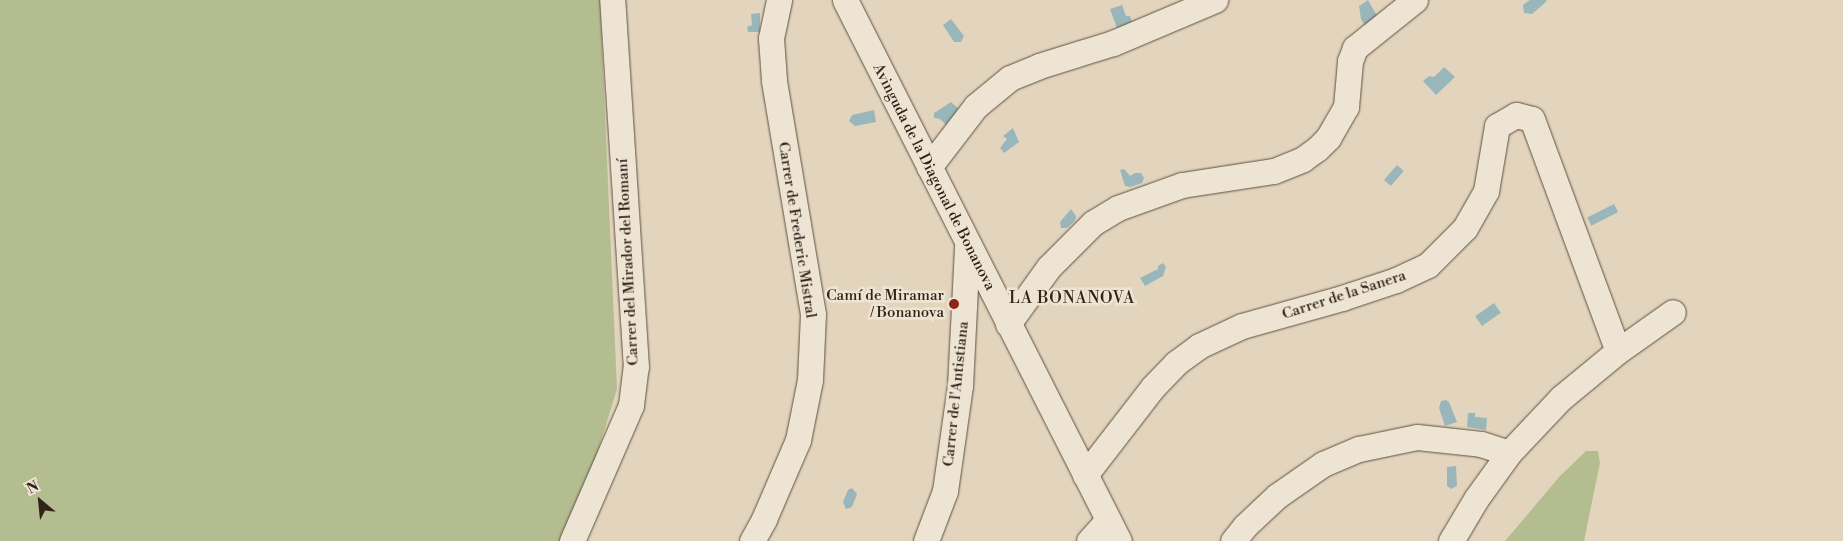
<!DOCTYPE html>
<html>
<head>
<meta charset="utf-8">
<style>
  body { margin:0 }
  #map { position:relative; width:1843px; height:541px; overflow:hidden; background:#e3d5bd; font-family:"Libre Bodoni",serif }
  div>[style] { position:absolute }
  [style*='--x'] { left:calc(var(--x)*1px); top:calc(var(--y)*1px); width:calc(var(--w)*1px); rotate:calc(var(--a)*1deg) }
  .green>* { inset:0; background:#b4bd90 }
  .water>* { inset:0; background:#99b6bb; transform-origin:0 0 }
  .roads { filter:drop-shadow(0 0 1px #5e5040) drop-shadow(0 0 1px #5e5040) }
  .minor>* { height:25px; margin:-12.5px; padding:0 12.5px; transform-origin:12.5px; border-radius:12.5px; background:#ede4d4 }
  .dots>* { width:14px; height:14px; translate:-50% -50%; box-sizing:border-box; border:2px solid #ede4d4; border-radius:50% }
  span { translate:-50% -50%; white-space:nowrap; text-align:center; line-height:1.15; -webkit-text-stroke:5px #ede4d4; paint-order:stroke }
  .street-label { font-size:15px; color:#312316 }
  .poi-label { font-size:15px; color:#312316 }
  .right { translate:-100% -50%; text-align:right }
  .neighbourhood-label { font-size:16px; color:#312316; letter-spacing:1px }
  .north { position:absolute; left:15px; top:476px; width:50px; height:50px; -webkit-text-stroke:4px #ede4d4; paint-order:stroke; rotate:332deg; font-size:14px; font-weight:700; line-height:20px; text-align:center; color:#312316 }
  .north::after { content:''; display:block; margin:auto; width:18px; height:22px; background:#312316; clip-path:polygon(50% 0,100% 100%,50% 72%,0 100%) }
</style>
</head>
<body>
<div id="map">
  <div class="green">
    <div style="clip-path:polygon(0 0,600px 0,617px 389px,597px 454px,563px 541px,0 541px)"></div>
    <div style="clip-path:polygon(1586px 451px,1598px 451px,1600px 463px,1584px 541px,1505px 541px,1560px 476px)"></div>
  </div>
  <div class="water">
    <div style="clip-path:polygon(1368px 0,1377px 16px,1365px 26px,1361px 19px,1359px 6px)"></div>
    <div style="clip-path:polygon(1530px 0,1546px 0,1547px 1px,1532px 14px,1524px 13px,1523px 5px)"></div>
    <div style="clip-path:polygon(1122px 5px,1126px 16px,1130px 16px,1132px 22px,1117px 28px,1110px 9px)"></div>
    <div style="clip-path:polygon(760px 13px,760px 32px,748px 32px,747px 27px,752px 25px,751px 14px)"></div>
    <div style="clip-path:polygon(951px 19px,964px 36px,961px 42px,954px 42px,943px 25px)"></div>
    <div style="clip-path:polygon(1444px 67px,1455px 77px,1436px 95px,1423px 81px,1429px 76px,1434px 77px)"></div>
    <div style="clip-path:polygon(951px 102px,959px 109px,946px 125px,940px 119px,934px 118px,934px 113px)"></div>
    <div style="clip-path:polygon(874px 110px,876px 122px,855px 126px,849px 121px,852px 115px)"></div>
    <div style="clip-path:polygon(1013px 128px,1019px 142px,1004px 153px,1000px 148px,1007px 139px,1003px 136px)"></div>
    <div style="left:1397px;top:165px;width:9px;height:20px;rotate:41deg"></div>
    <div style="clip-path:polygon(1124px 169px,1130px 176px,1135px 173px,1141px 173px,1144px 178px,1142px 183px,1130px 187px,1125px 186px,1120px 170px)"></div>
    <div style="left:1614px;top:204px;width:9px;height:30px;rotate:63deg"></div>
    <div style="clip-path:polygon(1071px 209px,1076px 216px,1075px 221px,1067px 228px,1061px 228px,1060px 222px)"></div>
    <div style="clip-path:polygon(1163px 263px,1166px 267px,1163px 276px,1145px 286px,1140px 278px,1158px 269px,1158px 266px)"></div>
    <div style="left:1494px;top:303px;width:12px;height:23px;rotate:55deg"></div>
    <div style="clip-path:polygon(1446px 400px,1449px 402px,1457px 422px,1445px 426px,1439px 408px,1441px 401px)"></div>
    <div style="clip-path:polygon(1468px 413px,1475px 413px,1475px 417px,1487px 418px,1486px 430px,1467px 427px)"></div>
    <div style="clip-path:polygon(1456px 466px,1457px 486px,1451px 489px,1447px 486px,1447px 467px)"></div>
    <div style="clip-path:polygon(852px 488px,857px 494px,852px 507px,846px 509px,843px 502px,848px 490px)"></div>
  </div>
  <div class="roads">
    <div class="minor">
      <div style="--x:845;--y:0;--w:606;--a:63.14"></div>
      <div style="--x:929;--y:167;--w:77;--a:-52.4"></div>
      <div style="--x:976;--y:106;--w:44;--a:-39.5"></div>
      <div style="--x:1010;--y:78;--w:31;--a:-22"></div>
      <div style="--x:1039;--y:66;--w:77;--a:-17.3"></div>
      <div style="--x:1113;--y:43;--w:111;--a:-22.9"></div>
      <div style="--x:1008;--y:324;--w:70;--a:-54.3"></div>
      <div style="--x:1049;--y:267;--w:62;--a:-45"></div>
      <div style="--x:1093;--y:223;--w:29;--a:-31"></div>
      <div style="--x:1118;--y:208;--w:68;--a:-19.8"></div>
      <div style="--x:1182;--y:185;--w:93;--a:-8.7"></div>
      <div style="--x:1274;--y:171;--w:31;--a:-22"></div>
      <div style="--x:1303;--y:159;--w:17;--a:-36"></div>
      <div style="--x:1317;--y:149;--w:16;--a:-45"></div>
      <div style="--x:1328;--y:138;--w:36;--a:-60"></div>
      <div style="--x:1346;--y:107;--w:46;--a:-85"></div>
      <div style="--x:1350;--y:61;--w:14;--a:-69"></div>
      <div style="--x:1355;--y:48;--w:77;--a:-38.7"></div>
      <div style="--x:1085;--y:475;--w:111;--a:-52.3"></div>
      <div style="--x:1153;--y:387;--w:33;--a:-46"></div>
      <div style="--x:1176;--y:363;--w:29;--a:-36"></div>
      <div style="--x:1199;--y:346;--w:47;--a:-24.9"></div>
      <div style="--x:1242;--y:326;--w:104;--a:-15.6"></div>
      <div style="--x:1342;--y:298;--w:57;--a:-18.4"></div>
      <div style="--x:1396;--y:280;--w:35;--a:-25"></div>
      <div style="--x:1428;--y:265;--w:52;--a:-45"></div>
      <div style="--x:1465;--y:228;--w:43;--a:-60.4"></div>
      <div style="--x:1486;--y:191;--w:66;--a:-80.4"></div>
      <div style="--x:1497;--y:126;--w:22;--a:-30"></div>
      <div style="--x:1516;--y:115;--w:16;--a:14"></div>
      <div style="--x:1532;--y:119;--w:247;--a:69.7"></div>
      <div style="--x:572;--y:541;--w:148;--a:-66.5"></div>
      <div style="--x:631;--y:405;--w:38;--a:-83"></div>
      <div style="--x:636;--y:367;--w:368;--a:-93.7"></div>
      <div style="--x:752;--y:541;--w:25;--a:-61"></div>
      <div style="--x:764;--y:519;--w:86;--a:-66.7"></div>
      <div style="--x:798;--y:440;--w:61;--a:-78.7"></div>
      <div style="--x:810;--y:380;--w:66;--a:-87.4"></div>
      <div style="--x:813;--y:314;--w:237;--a:-99.5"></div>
      <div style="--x:774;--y:80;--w:42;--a:-94.1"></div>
      <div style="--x:771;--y:38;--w:39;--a:-78"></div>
      <div style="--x:926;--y:541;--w:53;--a:-69.2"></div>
      <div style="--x:945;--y:491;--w:106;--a:-81.9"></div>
      <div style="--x:960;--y:386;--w:139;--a:-87.1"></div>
      <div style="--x:1089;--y:541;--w:28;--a:-48"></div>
      <div style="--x:1233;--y:541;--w:19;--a:-51"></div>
      <div style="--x:1245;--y:526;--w:44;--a:-43.2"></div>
      <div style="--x:1277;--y:496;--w:56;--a:-34.8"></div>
      <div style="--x:1323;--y:464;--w:39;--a:-23"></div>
      <div style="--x:1359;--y:449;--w:59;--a:-11.7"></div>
      <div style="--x:1417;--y:437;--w:64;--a:6.2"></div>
      <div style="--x:1481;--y:444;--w:29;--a:18"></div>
      <div style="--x:1451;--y:541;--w:49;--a:-59.2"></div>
      <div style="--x:1476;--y:499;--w:57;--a:-54.3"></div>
      <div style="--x:1509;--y:453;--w:76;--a:-46.6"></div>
      <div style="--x:1561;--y:398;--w:74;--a:-39.5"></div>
      <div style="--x:1618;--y:351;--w:67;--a:-35.3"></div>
    </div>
  </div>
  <div class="dots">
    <div style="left:954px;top:304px;background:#8f2418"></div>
  </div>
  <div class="street-label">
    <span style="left:934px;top:177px;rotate:63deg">Avinguda de la Diagonal de Bonanova</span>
    <span style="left:797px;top:230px;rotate:81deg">Carrer de Frederic Mistral</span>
    <span style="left:628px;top:262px;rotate:-93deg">Carrer del Mirador del Romaní</span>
    <span style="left:1344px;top:295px;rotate:-18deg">Carrer de la Sanera</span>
    <span style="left:956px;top:394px;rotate:-84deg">Carrer de l'Antistiana</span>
  </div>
  <div class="poi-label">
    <span class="right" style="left:944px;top:304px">Camí de Miramar<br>/ Bonanova</span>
  </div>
  <div class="neighbourhood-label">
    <span style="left:1072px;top:298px">LA BONANOVA</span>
  </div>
  <div class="north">N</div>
</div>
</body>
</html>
